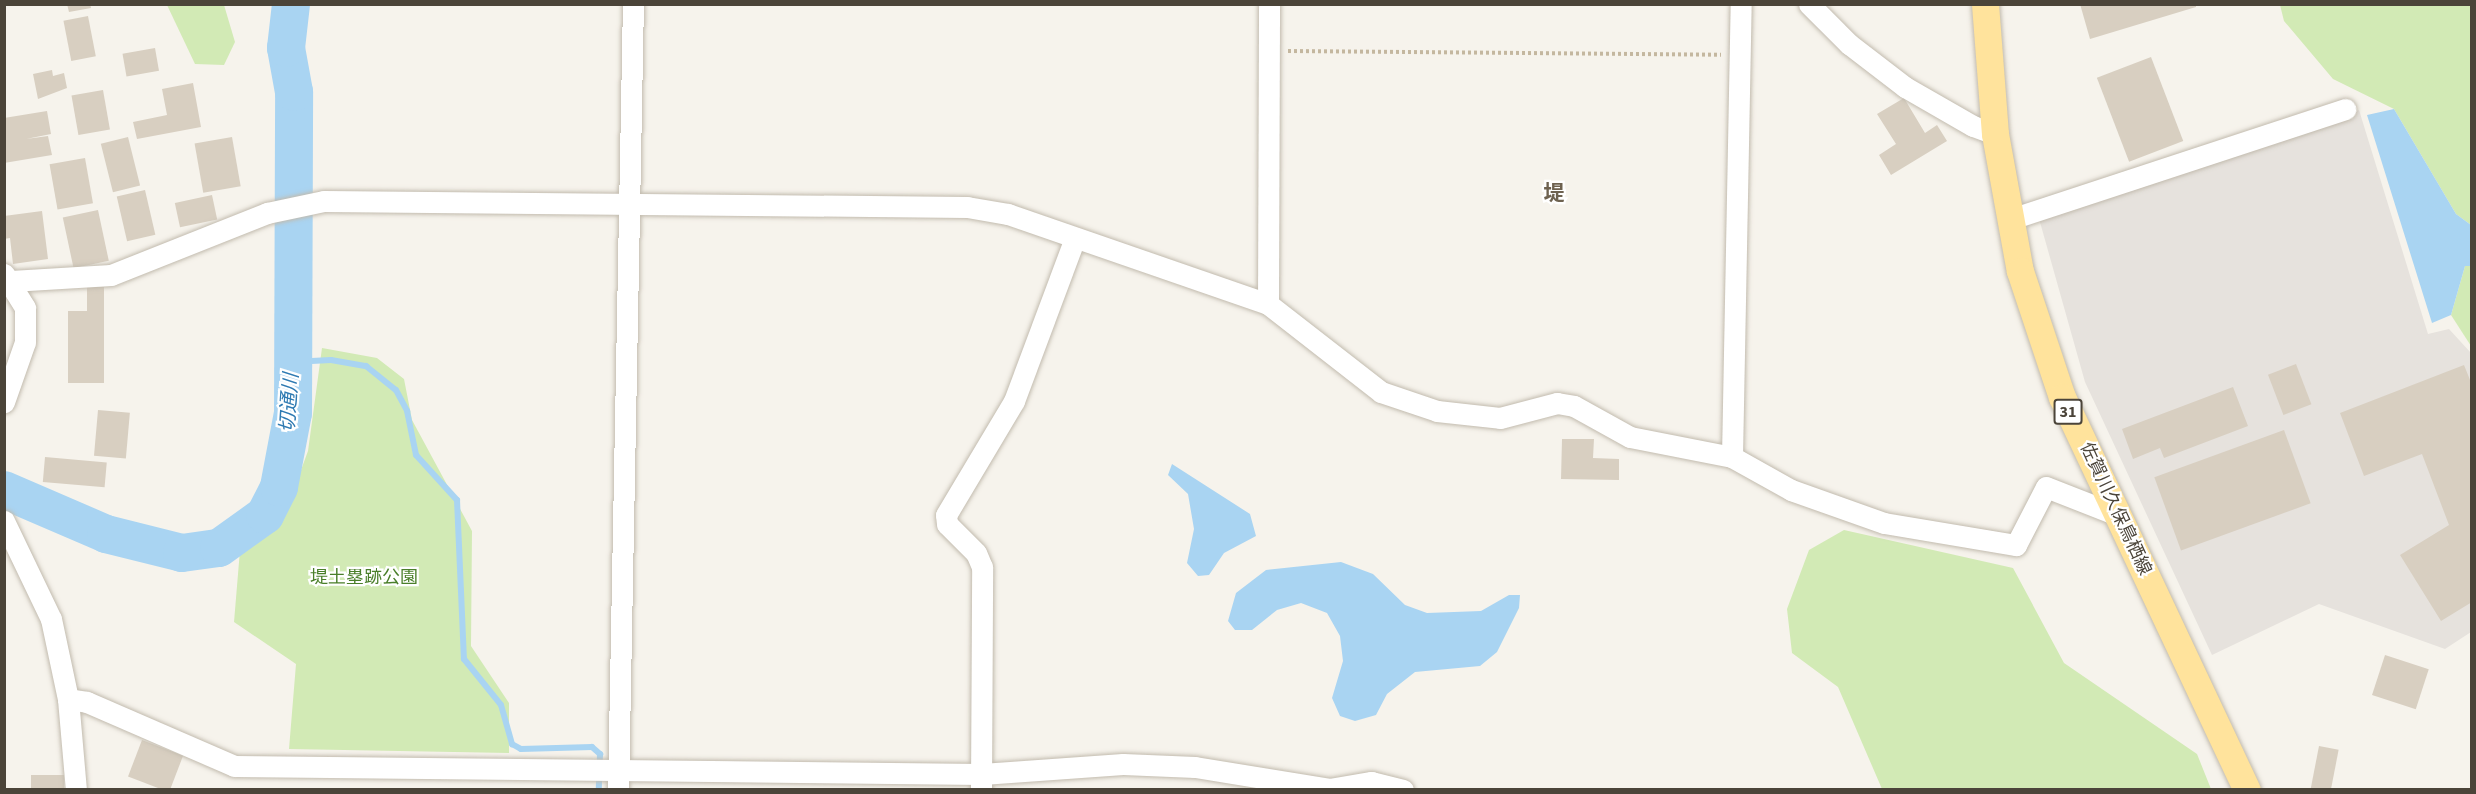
<!DOCTYPE html>
<html>
<head>
<meta charset="utf-8">
<style>
  body { margin:0 }
  #map { position:relative; width:2476px; height:794px; overflow:hidden; background:#f6f3ec; font-family:"Source Sans 3","Noto Sans JP",sans-serif }
  div>[style] { position:absolute }
  [style*='--x'] { left:calc(var(--x)*1px); top:calc(var(--y)*1px); width:calc(var(--w)*1px); rotate:calc(var(--a)*1deg) }
  .industrial>* { inset:0; background:#e6e2dd }
  .green>* { inset:0; background:#d2eab5 }
  .water>* { inset:0; background:#a9d4f2 }
  .stream>* { height:6px; margin:-3px; padding:0 3px; transform-origin:3px; border-radius:3px; background:#a9d4f2 }
  .river>* { height:38px; margin:-19px; padding:0 19px; transform-origin:19px; border-radius:19px; background:#a9d4f2 }
  .building>* { inset:0; background:#d8cfc1; transform-origin:0 0 }
  .path>* { height:4px; margin-top:-2px; transform-origin:0; background:repeating-linear-gradient(90deg,#c4b79f 0 3px,transparent 0 6px) }
  .roads { filter:drop-shadow(0 0 2px #c2bbae) drop-shadow(0 0 2px #c2bbae) }
  .minor>* { height:21px; margin:-10.5px; padding:0 10.5px; transform-origin:10.5px; border-radius:10.5px; background:#fff }
  .major>* { height:27px; margin:-13.5px; padding:0 13.5px; transform-origin:13.5px; border-radius:13.5px; background:#ffe39c }
  span { translate:-50% -50%; white-space:nowrap; text-align:center; line-height:1.15; -webkit-text-stroke:4.5px #fff; paint-order:stroke }
  .shield-label span { padding:2px 4px; background:#fff; border:2px solid; border-radius:4px; -webkit-text-stroke-width:0 }
  .shield-label { font-size:16px; color:#4b4439; font-weight:700 }
  .street-label { font-size:18px; color:#4b4439 }
  .park-label { font-size:18px; color:#4a7f2a }
  .water-label { font-size:20px; color:#2e7ab2; font-style:italic }
  .quarter-label { font-size:21px; color:#6e6250; font-weight:700 }
  .frame { position:absolute; inset:0; border:6px solid #4b4439; pointer-events:none }
</style>
</head>
<body>
<div id="map">
  <div class="industrial">
    <div style="clip-path:polygon(2359px 110px,2428px 334px,2449px 329px,2471px 353px,2471px 632px,2445px 649px,2319px 604px,2212px 655px,2085px 382px,2038px 215px)"></div>
  </div>
  <div class="green">
    <div style="clip-path:polygon(167px 5px,224px 5px,235px 42px,224px 65px,195px 64px)"></div>
    <div style="clip-path:polygon(2280px 5px,2471px 5px,2471px 225px,2456px 214px,2394px 109px,2333px 79px,2284px 21px)"></div>
    <div style="clip-path:polygon(2465px 266px,2471px 266px,2471px 346px,2451px 315px)"></div>
    <div style="clip-path:polygon(322px 348px,377px 358px,404px 379px,412px 420px,472px 531px,471px 646px,509px 703px,509px 753px,289px 749px,296px 664px,234px 622px,240px 550px,268px 526px,294px 489px,308px 451px)"></div>
    <div style="clip-path:polygon(1844px 530px,2013px 568px,2064px 663px,2197px 754px,2211px 789px,1882px 789px,1838px 687px,1792px 653px,1787px 609px,1809px 550px)"></div>
  </div>
  <div class="water">
    <div style="clip-path:polygon(2394px 109px,2456px 214px,2471px 225px,2471px 266px,2465px 266px,2451px 315px,2432px 323px,2367px 115px)"></div>
    <div style="clip-path:polygon(1172px 464px,1250px 514px,1256px 536px,1224px 553px,1209px 575px,1198px 576px,1187px 563px,1194px 529px,1188px 494px,1168px 475px)"></div>
    <div style="clip-path:polygon(1341px 562px,1373px 574px,1405px 605px,1427px 613px,1481px 611px,1509px 595px,1520px 595px,1519px 608px,1497px 652px,1480px 666px,1415px 672px,1387px 694px,1376px 715px,1355px 721px,1340px 716px,1332px 698px,1343px 661px,1340px 636px,1327px 613px,1301px 603px,1277px 610px,1252px 630px,1235px 630px,1228px 621px,1236px 593px,1266px 570px)"></div>
  </div>
  <div class="stream">
    <div style="--x:292;--y:362;--w:39;--a:-3"></div>
    <div style="--x:331;--y:360;--w:36;--a:10"></div>
    <div style="--x:366;--y:366;--w:38;--a:39"></div>
    <div style="--x:396;--y:390;--w:24;--a:62"></div>
    <div style="--x:407;--y:411;--w:45;--a:78.4"></div>
    <div style="--x:416;--y:455;--w:61;--a:47.7"></div>
    <div style="--x:457;--y:500;--w:159;--a:87.5"></div>
    <div style="--x:464;--y:659;--w:59;--a:51.2"></div>
    <div style="--x:501;--y:705;--w:41;--a:74.2"></div>
    <div style="--x:512;--y:744;--w:10;--a:29"></div>
    <div style="--x:521;--y:749;--w:71;--a:-1.6"></div>
    <div style="--x:592;--y:747;--w:11;--a:41"></div>
    <div style="--x:600;--y:754;--w:36;--a:92"></div>
  </div>
  <div class="river">
    <div style="--x:4;--y:490;--w:111;--a:23.3"></div>
    <div style="--x:106;--y:534;--w:78;--a:14"></div>
    <div style="--x:182;--y:553;--w:37;--a:-8"></div>
    <div style="--x:219;--y:548;--w:57;--a:-35.7"></div>
    <div style="--x:265;--y:515;--w:31;--a:-63"></div>
    <div style="--x:279;--y:487;--w:75;--a:-79.3"></div>
    <div style="--x:293;--y:413;--w:321;--a:-89.8"></div>
    <div style="--x:294;--y:92;--w:45;--a:-100.3"></div>
    <div style="--x:286;--y:48;--w:44;--a:-83.5"></div>
  </div>
  <div class="building">
    <div style="clip-path:polygon(67px 4px,90px 4px,91px 8px,69px 12px)"></div>
    <div style="clip-path:polygon(2080px 4px,2196px 4px,2196px 7px,2090px 39px)"></div>
    <div style="left:88px;top:16px;width:41px;height:25px;rotate:79deg"></div>
    <div style="left:155px;top:48px;width:23px;height:33px;rotate:80deg"></div>
    <div style="left:2151px;top:57px;width:90px;height:58px;rotate:69deg"></div>
    <div style="clip-path:polygon(52px 70px,53px 76px,64px 73px,67px 88px,38px 99px,33px 74px)"></div>
    <div style="clip-path:polygon(193px 83px,201px 127px,137px 139px,133px 122px,167px 115px,162px 89px)"></div>
    <div style="left:103px;top:90px;width:40px;height:32px;rotate:80deg"></div>
    <div style="clip-path:polygon(1904px 98px,1925px 133px,1937px 125px,1947px 141px,1891px 175px,1879px 155px,1896px 144px,1877px 114px)"></div>
    <div style="clip-path:polygon(47px 111px,51px 134px,26px 139px,48px 136px,52px 155px,4px 163px,4px 118px)"></div>
    <div style="left:128px;top:137px;width:50px;height:28px;rotate:76deg"></div>
    <div style="left:232px;top:137px;width:50px;height:38px;rotate:80deg"></div>
    <div style="left:85px;top:158px;width:46px;height:36px;rotate:80deg"></div>
    <div style="left:145px;top:190px;width:46px;height:29px;rotate:77deg"></div>
    <div style="left:212px;top:195px;width:25px;height:38px;rotate:78deg"></div>
    <div style="left:98px;top:210px;width:52px;height:36px;rotate:78deg"></div>
    <div style="clip-path:polygon(42px 211px,48px 259px,13px 264px,10px 238px,4px 239px,4px 216px)"></div>
    <div style="clip-path:polygon(87px 287px,104px 287px,104px 383px,68px 383px,68px 311px,87px 311px)"></div>
    <div style="left:2296px;top:364px;width:43px;height:30px;rotate:69deg"></div>
    <div style="clip-path:polygon(2464px 365px,2472px 385px,2472px 602px,2441px 621px,2400px 555px,2449px 525px,2422px 454px,2364px 476px,2340px 413px)"></div>
    <div style="clip-path:polygon(2233px 387px,2248px 426px,2164px 458px,2160px 448px,2133px 459px,2122px 429px)"></div>
    <div style="left:98px;top:410px;width:32px;height:46px;rotate:5deg"></div>
    <div style="left:2284px;top:430px;width:78px;height:138px;rotate:70deg"></div>
    <div style="clip-path:polygon(1562px 439px,1594px 439px,1593px 458px,1619px 459px,1619px 480px,1561px 479px)"></div>
    <div style="left:45px;top:457px;width:62px;height:25px;rotate:5deg"></div>
    <div style="left:2385px;top:655px;width:46px;height:42px;rotate:18deg"></div>
    <div style="left:142px;top:740px;width:44px;height:39px;rotate:21deg"></div>
    <div style="left:2319px;top:746px;width:20px;height:45px;rotate:11deg"></div>
    <div style="left:64px;top:775px;width:15px;height:33px;rotate:90deg"></div>
  </div>
  <div class="path">
    <div style="--x:1288;--y:51;--w:433;--a:0.5"></div>
  </div>
  <div class="roads">
    <div class="minor">
      <div style="--x:1809;--y:4;--w:57;--a:45"></div>
      <div style="--x:1849;--y:44;--w:71;--a:37.5"></div>
      <div style="--x:1905;--y:87;--w:78;--a:29.8"></div>
      <div style="--x:1973;--y:126;--w:23;--a:20"></div>
      <div style="--x:2011;--y:219;--w:352;--a:-18.2"></div>
      <div style="--x:4;--y:274;--w:40;--a:58"></div>
      <div style="--x:25;--y:308;--w:34;--a:90"></div>
      <div style="--x:25;--y:342;--w:64;--a:109.3"></div>
      <div style="--x:11;--y:281;--w:100;--a:-3.4"></div>
      <div style="--x:111;--y:275;--w:168;--a:-21.7"></div>
      <div style="--x:267;--y:213;--w:58;--a:-11.9"></div>
      <div style="--x:324;--y:201;--w:643;--a:0.53"></div>
      <div style="--x:967;--y:207;--w:42;--a:9.7"></div>
      <div style="--x:1008;--y:214;--w:275;--a:19.1"></div>
      <div style="--x:1268;--y:304;--w:143;--a:37.9"></div>
      <div style="--x:1381;--y:392;--w:59;--a:18.7"></div>
      <div style="--x:1437;--y:411;--w:63;--a:6.3"></div>
      <div style="--x:1500;--y:418;--w:59;--a:-14.7"></div>
      <div style="--x:1557;--y:403;--w:17;--a:10"></div>
      <div style="--x:1574;--y:406;--w:64;--a:29"></div>
      <div style="--x:1630;--y:437;--w:104;--a:11.1"></div>
      <div style="--x:1732;--y:457;--w:68;--a:29.2"></div>
      <div style="--x:1791;--y:490;--w:99;--a:19.5"></div>
      <div style="--x:1884;--y:523;--w:134;--a:9.5"></div>
      <div style="--x:2016;--y:545;--w:65;--a:-62.7"></div>
      <div style="--x:2046;--y:487;--w:76;--a:21.5"></div>
      <div style="--x:1268;--y:304;--w:300;--a:-89.8"></div>
      <div style="--x:1732;--y:457;--w:453;--a:-88.9"></div>
      <div style="--x:4;--y:521;--w:109;--a:64.4"></div>
      <div style="--x:51;--y:619;--w:82;--a:78"></div>
      <div style="--x:68;--y:699;--w:91;--a:85"></div>
      <div style="--x:68;--y:699;--w:19;--a:9"></div>
      <div style="--x:87;--y:702;--w:160;--a:23.5"></div>
      <div style="--x:234;--y:766;--w:748;--a:0.61"></div>
      <div style="--x:982;--y:774;--w:141;--a:-4.1"></div>
      <div style="--x:1123;--y:764;--w:72;--a:2.4"></div>
      <div style="--x:1195;--y:767;--w:136;--a:9.3"></div>
      <div style="--x:1329;--y:789;--w:43;--a:-9.5"></div>
      <div style="--x:1371;--y:782;--w:33;--a:14"></div>
      <div style="--x:618;--y:790;--w:786;--a:-88.91"></div>
      <div style="--x:981;--y:790;--w:223;--a:-89.7"></div>
      <div style="--x:982;--y:567;--w:15;--a:-113"></div>
      <div style="--x:976;--y:553;--w:41;--a:-135"></div>
      <div style="--x:947;--y:524;--w:9;--a:-96"></div>
      <div style="--x:946;--y:515;--w:133;--a:-59.2"></div>
      <div style="--x:1014;--y:401;--w:174;--a:-69.5"></div>
    </div>
    <div class="major">
      <div style="--x:1985;--y:4;--w:130;--a:85.6"></div>
      <div style="--x:1995;--y:134;--w:139;--a:79.7"></div>
      <div style="--x:2020;--y:271;--w:133;--a:71.6"></div>
      <div style="--x:2062;--y:397;--w:434;--a:64.8"></div>
    </div>
  </div>
  <div class="shield-label">
    <span style="left:2068px;top:412px">31</span>
  </div>
  <div class="street-label">
    <span style="left:2115px;top:509px;rotate:65deg">佐賀川久保鳥栖線</span>
  </div>
  <div class="park-label">
    <span style="left:364px;top:578px">堤土塁跡公園</span>
  </div>
  <div class="water-label">
    <span style="left:290px;top:403px;rotate:-86deg">切通川</span>
  </div>
  <div class="quarter-label">
    <span style="left:1554px;top:193px">堤</span>
  </div>
  <div class="frame"></div>
</div>
</body>
</html>
